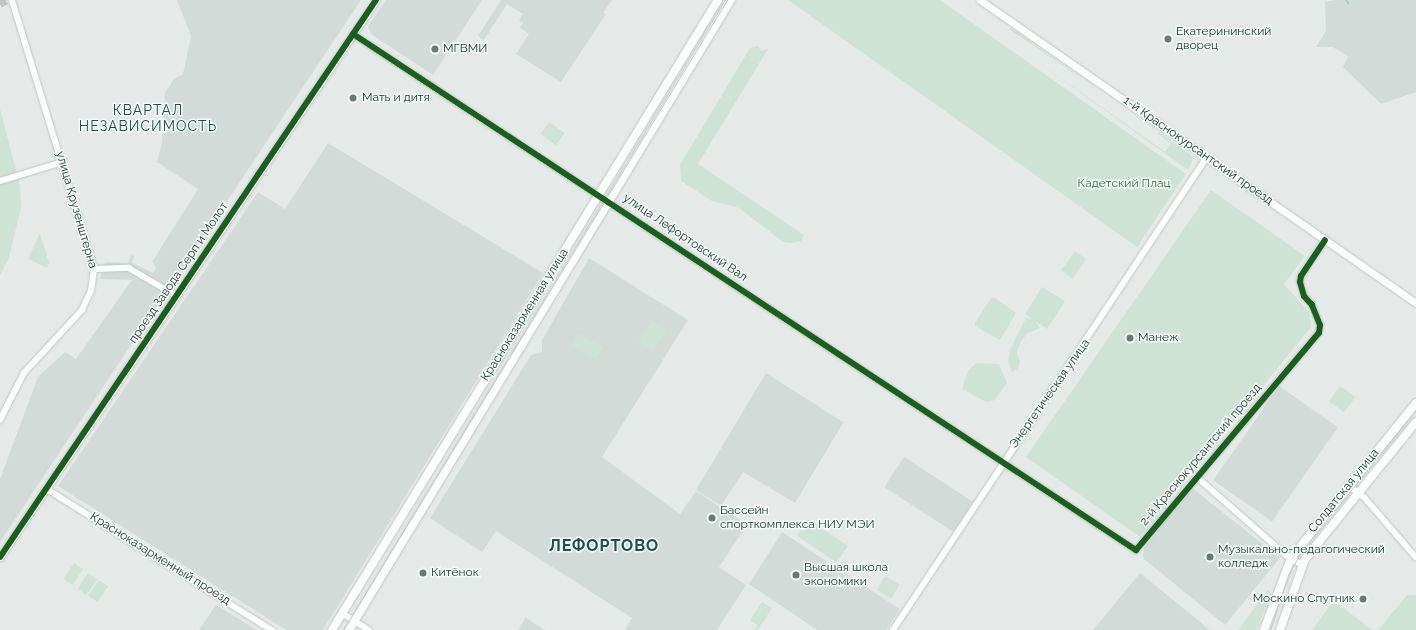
<!DOCTYPE html>
<html>
<head>
<meta charset="utf-8">
<style>
  body { margin:0 }
  #map { position:relative; width:1416px; height:630px; overflow:hidden; background:#e5eae8; font-family:Raleway,sans-serif }
  div>[style] { position:absolute }
  [style*='--x'] { left:calc(var(--x)*1px); top:calc(var(--y)*1px); width:calc(var(--w)*1px); rotate:calc(var(--a)*1deg) }
  .built>* { inset:0; background:#d3dbd8; transform-origin:0 0 }
  .green>* { inset:0; background:#cfe2d6; transform-origin:0 0 }
  .stream>* { height:2px; margin:-1px; padding:0 1px; transform-origin:1px; border-radius:1px; background:#a8cdd6 }
  .tertiary-tunnel>* { height:7px; margin-top:-3.5px; transform-origin:0; background:repeating-linear-gradient(90deg,#bec7c5 0 7px,transparent 0 10.5px) }
  .roads { filter:drop-shadow(0 0 1px #c2c7c5) drop-shadow(0 0 1px #c2c7c5) }
  .minor>* { height:5.5px; margin:-2.75px; padding:0 2.75px; transform-origin:2.75px; border-radius:2.75px; background:#fbfcfc }
  .tertiary>* { height:7px; margin:-3.5px; padding:0 3.5px; transform-origin:3.5px; border-radius:3.5px; background:#fbfcfc }
  .secondary>* { height:8px; margin:-4px; padding:0 4px; transform-origin:4px; border-radius:4px; background:#fbfcfc }
  .tram>* { height:1px; margin:-0.5px; padding:0 0.5px; transform-origin:0.5px; border-radius:0.5px; background:#c7cbca }
  .cycleway>* { height:6px; margin:-3px; padding:0 3px; transform-origin:3px; border-radius:3px; background:#1b5e20 }
  .dots>* { width:11px; height:11px; translate:-50% -50%; box-sizing:border-box; border:2px solid #f3f9f6; border-radius:50% }
  span { translate:-50% -50%; white-space:nowrap; text-align:center; line-height:1.15; -webkit-text-stroke:3px #f3f9f6; paint-order:stroke }
  .poi-label { font-size:12px; color:#233d38 }
  .left { translate:0 -50%; text-align:left }
  .right { translate:-100% -50%; text-align:right }
  .street-label { font-size:12px; color:#233d38 }
  .park-label { font-size:12px; color:#2f724d }
  .quarter-label { font-size:14px; color:#204e46; letter-spacing:1px }
  .district-label { font-size:16px; color:#204e46; font-weight:700; letter-spacing:1px }
</style>
</head>
<body>
<div id="map">
  <div class="built">
    <div style="clip-path:polygon(177px 0,361px 0,0 542px,0 479px,38px 377px,65px 352px,76px 359px,132px 280px,100px 279px,105px 262px,128px 263px,131px 255px,134px 256px,132px 263px,153px 273px,156px 267px,152px 262px,198px 189px,157px 162px,162px 143px,165px 93px,174px 79px,183px 74px,191px 36px)"></div>
    <div style="clip-path:polygon(386px 0,482px 0,433px 75px,371px 34px,368px 26px)"></div>
    <div style="clip-path:polygon(501px 0,612px 0,603px 13px,606px 14px,561px 82px,516px 54px,529px 34px,520px 28px,523px 23px,519px 21px,523px 14px,507px 4px,484px 40px,478px 36px)"></div>
    <div style="clip-path:polygon(1335px 0,1416px 0,1416px 92px,1381px 104px,1343px 67px,1348px 57px,1333px 47px,1316px 47px,1326px 31px,1325px 2px)"></div>
    <div style="clip-path:polygon(328px 143px,543px 273px,323px 630px,286px 630px,58px 486px,258px 192px,285px 209px)"></div>
    <div style="clip-path:polygon(589px 258px,688px 320px,602px 457px,680px 514px,696px 491px,747px 525px,719px 567px,746px 585px,717px 630px,625px 630px,632px 618px,496px 531px,482px 552px,430px 518px,531px 355px,542px 352px,542px 340px)"></div>
    <div style="clip-path:polygon(766px 373px,843px 422px,842px 425px,795px 503px,743px 472px,721px 506px,696px 490px)"></div>
    <div style="left:1279px;top:386px;width:72px;height:115px;rotate:35deg"></div>
    <div style="left:904px;top:457px;width:82px;height:36px;rotate:33deg"></div>
    <div style="clip-path:polygon(1191px 487px,1280px 558px,1225px 625px,1144px 559px,1143px 555px,1144px 548px)"></div>
    <div style="clip-path:polygon(782px 532px,900px 609px,886px 630px,817px 630px,749px 584px)"></div>
    <div style="clip-path:polygon(1140px 573px,1210px 630px,1093px 630px)"></div>
    <div style="clip-path:polygon(216px 605px,231px 614px,257px 630px,199px 630px)"></div>
    <div style="clip-path:polygon(526px 617px,529px 620px,545px 630px,518px 630px)"></div>
  </div>
  <div class="green">
    <div style="clip-path:polygon(788px 0,940px 0,1186px 174px,1137px 247px)"></div>
    <div style="clip-path:polygon(1011px 28px,1086px 81px,1010px 30px)"></div>
    <div style="clip-path:polygon(1010px 42px,1165px 152px,1171px 144px,1158px 134px,1159px 132px,1191px 155px,1193px 159px,1188px 170px)"></div>
    <div style="clip-path:polygon(758px 46px,761px 51px,768px 49px,698px 164px,804px 235px,801px 241px,791px 243px,783px 242px,739px 208px,712px 201px,681px 181px,680px 165px,750px 48px)"></div>
    <div style="clip-path:polygon(0 109px,20px 185px,21px 208px,9px 258px,0 275px)"></div>
    <div style="left:549px;top:122px;width:19px;height:15px;rotate:35deg"></div>
    <div style="clip-path:polygon(1211px 190px,1305px 256px,1284px 284px,1310px 313px,1311px 327px,1140px 537px,1026px 457px)"></div>
    <div style="clip-path:polygon(40px 233px,49px 263px,47px 268px,28px 259px)"></div>
    <div style="left:1075px;top:251px;width:14px;height:24px;rotate:36deg"></div>
    <div style="clip-path:polygon(1042px 287px,1065px 301px,1047px 329px,1035px 321px,1040px 328px,1028px 333px,1021px 341px,1017px 352px,1020px 362px,1018px 368px,1012px 372px,1008px 362px,1010px 350px,1026px 318px,1032px 319px,1025px 314px)"></div>
    <div style="clip-path:polygon(991px 298px,995px 298px,1016px 313px,1000px 340px,975px 326px,975px 323px)"></div>
    <div style="left:652px;top:321px;width:17px;height:25px;rotate:33deg"></div>
    <div style="left:578px;top:333px;width:28px;height:14px;rotate:30deg"></div>
    <div style="clip-path:polygon(976px 363px,999px 364px,1007px 383px,995px 400px,986px 402px,962px 389px,968px 371px)"></div>
    <div style="left:1340px;top:386px;width:19px;height:19px;rotate:36deg"></div>
    <div style="left:808px;top:519px;width:48px;height:20px;rotate:34deg"></div>
    <div style="left:74px;top:563px;width:11px;height:19px;rotate:34deg"></div>
    <div style="left:88px;top:573px;width:11px;height:19px;rotate:34deg"></div>
    <div style="left:885px;top:576px;width:17px;height:16px;rotate:31deg"></div>
    <div style="left:99px;top:580px;width:11px;height:19px;rotate:34deg"></div>
    <div style="clip-path:polygon(1268px 590px,1271px 593px,1257px 630px,1238px 630px)"></div>
    <div style="clip-path:polygon(1407px 595px,1416px 595px,1416px 630px,1378px 630px)"></div>
    <div style="clip-path:polygon(762px 602px,772px 608px,758px 630px,754px 630px,757px 625px,750px 620px)"></div>
    <div style="clip-path:polygon(1331px 604px,1338px 604px,1372px 630px,1312px 630px)"></div>
  </div>
  <div class="stream">
    <div style="--x:1346;--y:0;--w:4;--a:56"></div>
  </div>
  <div class="tertiary-tunnel">
    <div style="--x:0;--y:4;--w:8;--a:-30"></div>
  </div>
  <div class="roads">
    <div class="minor">
      <div style="--x:353;--y:34;--w:938;--a:33.39"></div>
      <div style="--x:1136;--y:550;--w:284;--a:-49.9"></div>
      <div style="--x:1319;--y:333;--w:8;--a:-83"></div>
      <div style="--x:1320;--y:325;--w:22;--a:-112"></div>
      <div style="--x:1312;--y:305;--w:12;--a:-132"></div>
      <div style="--x:1304;--y:296;--w:15;--a:-106"></div>
      <div style="--x:1300;--y:282;--w:6;--a:-81"></div>
      <div style="--x:1301;--y:276;--w:43;--a:-56.3"></div>
      <div style="--x:0;--y:181;--w:66;--a:-16.8"></div>
      <div style="--x:94;--y:269;--w:35;--a:-2"></div>
      <div style="--x:129;--y:268;--w:56;--a:30.3"></div>
      <div style="--x:0;--y:420;--w:53;--a:-62.9"></div>
      <div style="--x:24;--y:373;--w:86;--a:-47.4"></div>
      <div style="--x:82;--y:310;--w:21;--a:-65"></div>
      <div style="--x:91;--y:291;--w:22;--a:-82"></div>
      <div style="--x:94;--y:269;--w:281;--a:-107"></div>
      <div style="--x:1197;--y:477;--w:118;--a:41.2"></div>
      <div style="--x:1286;--y:555;--w:19;--a:32"></div>
      <div style="--x:1348;--y:485;--w:21;--a:37"></div>
      <div style="--x:1365;--y:498;--w:78;--a:49.2"></div>
      <div style="--x:47;--y:489;--w:266;--a:32.1"></div>
      <div style="--x:342;--y:613;--w:32;--a:32"></div>
      <div style="--x:893;--y:630;--w:568;--a:-56.42"></div>
    </div>
    <div class="tertiary">
      <div style="--x:980;--y:0;--w:531;--a:34.8"></div>
      <div style="--x:0;--y:557;--w:672;--a:-55.98"></div>
    </div>
    <div class="secondary">
      <div style="--x:332;--y:630;--w:739;--a:-58.5"></div>
      <div style="--x:349;--y:630;--w:737;--a:-58.77"></div>
      <div style="--x:1264;--y:630;--w:77;--a:-69.4"></div>
      <div style="--x:1291;--y:558;--w:199;--a:-51.1"></div>
      <div style="--x:1280;--y:630;--w:75;--a:-70.6"></div>
      <div style="--x:1305;--y:559;--w:176;--a:-51"></div>
    </div>
  </div>
  <div class="tram">
    <div style="--x:343;--y:630;--w:738;--a:-58.64"></div>
    <div style="--x:1270;--y:630;--w:58;--a:-71.9"></div>
    <div style="--x:1288;--y:575;--w:25;--a:-61"></div>
    <div style="--x:1300;--y:553;--w:184;--a:-51"></div>
  </div>
  <div class="cycleway">
    <div style="--x:353;--y:34;--w:938;--a:33.39"></div>
    <div style="--x:1136;--y:550;--w:284;--a:-49.9"></div>
    <div style="--x:1319;--y:333;--w:8;--a:-83"></div>
    <div style="--x:1320;--y:325;--w:22;--a:-112"></div>
    <div style="--x:1312;--y:305;--w:12;--a:-132"></div>
    <div style="--x:1304;--y:296;--w:15;--a:-106"></div>
    <div style="--x:1300;--y:282;--w:6;--a:-81"></div>
    <div style="--x:1301;--y:276;--w:43;--a:-56.3"></div>
    <div style="--x:0;--y:557;--w:672;--a:-55.98"></div>
  </div>
  <div class="dots">
    <div style="left:1168px;top:39px;background:#677a76"></div>
    <div style="left:435px;top:49px;background:#677a76"></div>
    <div style="left:353px;top:98px;background:#677a76"></div>
    <div style="left:1130px;top:338px;background:#677a76"></div>
    <div style="left:712px;top:518px;background:#677a76"></div>
    <div style="left:1210px;top:557px;background:#677a76"></div>
    <div style="left:423px;top:573px;background:#677a76"></div>
    <div style="left:796px;top:575px;background:#677a76"></div>
    <div style="left:1363px;top:599px;background:#677a76"></div>
  </div>
  <div class="poi-label">
    <span class="left" style="left:1176px;top:39px">Екатерининский<br>дворец</span>
    <span class="left" style="left:443px;top:49px">МГВМИ</span>
    <span class="left" style="left:362px;top:98px">Мать и дитя</span>
    <span class="left" style="left:1138px;top:338px">Манеж</span>
    <span class="left" style="left:720px;top:518px">Бассейн<br>спорткомплекса НИУ МЭИ</span>
    <span class="left" style="left:1218px;top:557px">Музыкально-педагогический<br>колледж</span>
    <span class="left" style="left:804px;top:575px">Высшая школа<br>экономики</span>
    <span class="left" style="left:431px;top:573px">Китёнок</span>
    <span class="right" style="left:1355px;top:599px">Москино Спутник</span>
  </div>
  <div class="street-label">
    <span style="left:1198px;top:151px;rotate:35deg">1-й Краснокурсантский проезд</span>
    <span style="left:76px;top:210px;rotate:74deg">улица Крузенштерна</span>
    <span style="left:685px;top:238px;rotate:34deg">улица Лефортовский Вал</span>
    <span style="left:179px;top:273px;rotate:-56deg">проезд Завода Серп и Молот</span>
    <span style="left:525px;top:315px;rotate:-58deg">Красноказарменная улица</span>
    <span style="left:1050px;top:394px;rotate:-55deg">Энергетическая улица</span>
    <span style="left:1201px;top:455px;rotate:-50deg">2-й Краснокурсантский проезд</span>
    <span style="left:1344px;top:491px;rotate:-51deg">Солдатская улица</span>
    <span style="left:160px;top:559px;rotate:32deg">Красноказарменный проезд</span>
  </div>
  <div class="park-label">
    <span style="left:1124px;top:184px">Кадетский Плац</span>
  </div>
  <div class="quarter-label">
    <span style="left:148px;top:118px">КВАРТАЛ<br>НЕЗАВИСИМОСТЬ</span>
  </div>
  <div class="district-label">
    <span style="left:604px;top:546px">ЛЕФОРТОВО</span>
  </div>
</div>
</body>
</html>
